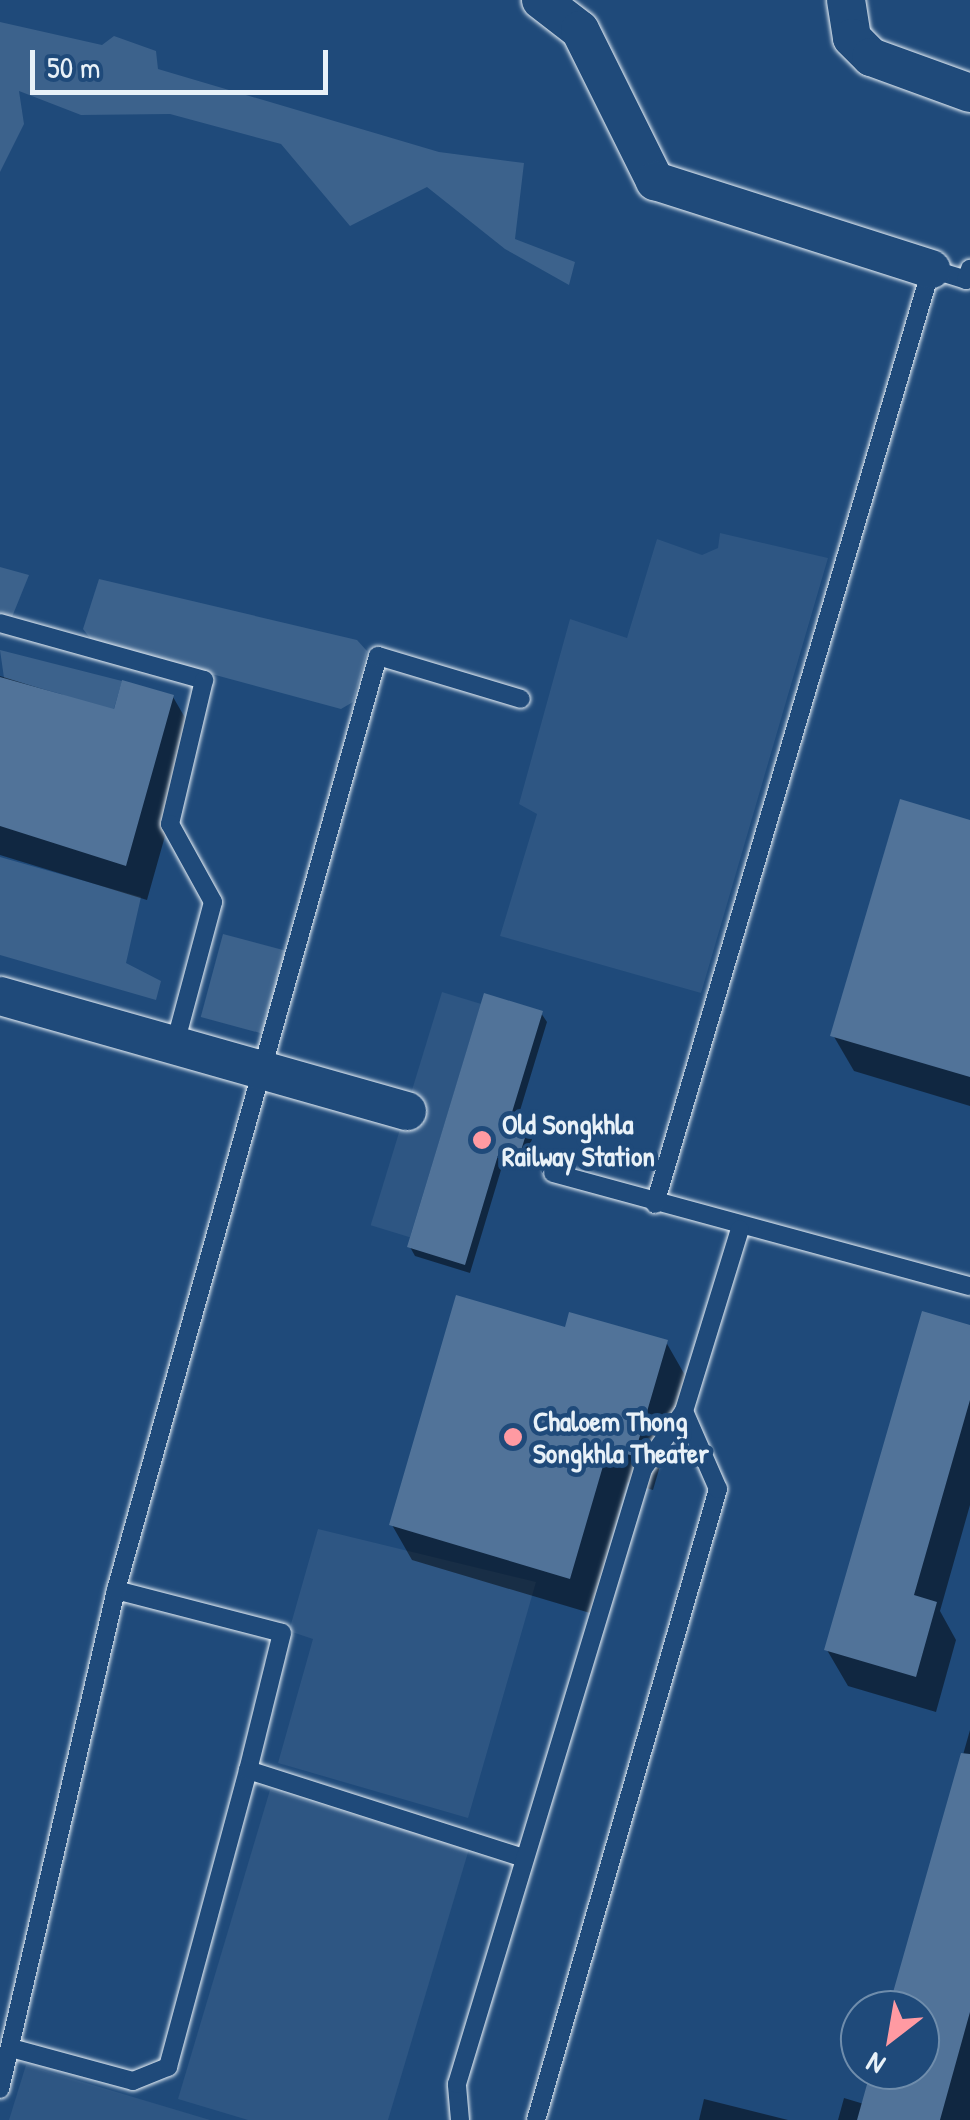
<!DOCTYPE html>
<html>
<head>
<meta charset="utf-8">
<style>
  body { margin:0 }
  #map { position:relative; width:970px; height:2120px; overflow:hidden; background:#1f4a7a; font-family:"Patrick Hand",sans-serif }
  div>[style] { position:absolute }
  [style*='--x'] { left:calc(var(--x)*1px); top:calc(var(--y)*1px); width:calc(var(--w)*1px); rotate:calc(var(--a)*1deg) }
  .built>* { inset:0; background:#2e5683; transform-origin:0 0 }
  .green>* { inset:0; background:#3c628c; transform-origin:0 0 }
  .shadow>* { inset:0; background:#0007 }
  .building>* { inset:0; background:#517399 }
  .roads { filter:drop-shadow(0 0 2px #e8f1f8) drop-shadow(0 0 2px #e8f1f8) }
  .service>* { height:18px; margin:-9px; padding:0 9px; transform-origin:9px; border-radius:9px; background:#1f4a7a }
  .minor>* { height:38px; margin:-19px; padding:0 19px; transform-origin:19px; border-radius:19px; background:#1f4a7a }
  .dots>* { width:28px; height:28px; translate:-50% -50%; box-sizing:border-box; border:5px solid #1f4a7a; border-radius:50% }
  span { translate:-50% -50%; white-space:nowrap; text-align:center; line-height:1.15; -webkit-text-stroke:9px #1f4a7a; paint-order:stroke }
  .poi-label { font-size:28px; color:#e8f1f8; font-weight:700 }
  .left { translate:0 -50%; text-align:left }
  .north { position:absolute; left:840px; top:1990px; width:100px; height:100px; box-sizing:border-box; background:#1f4a7a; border:2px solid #6f8dac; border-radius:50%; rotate:211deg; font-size:28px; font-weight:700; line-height:40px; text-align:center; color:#e8f1f8 }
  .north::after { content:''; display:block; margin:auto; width:35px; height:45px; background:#ff9aa2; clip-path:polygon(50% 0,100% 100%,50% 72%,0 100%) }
  .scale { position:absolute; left:30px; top:50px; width:298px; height:45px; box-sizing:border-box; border:5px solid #e8f1f8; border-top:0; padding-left:12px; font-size:30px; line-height:35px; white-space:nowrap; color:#e8f1f8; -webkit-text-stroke:8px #1f4a7a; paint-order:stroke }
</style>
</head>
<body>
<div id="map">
  <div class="built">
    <div style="clip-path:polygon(720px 533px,828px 558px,701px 993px,500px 936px,537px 814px,519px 804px,570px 619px,627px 638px,657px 539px,702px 555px,718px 548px)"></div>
    <div style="left:442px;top:992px;width:41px;height:244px;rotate:17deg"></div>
    <div style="clip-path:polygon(318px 1529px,536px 1582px,468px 1818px,278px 1763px,313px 1639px,289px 1631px)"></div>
    <div style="clip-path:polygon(270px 1790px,469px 1849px,388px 2120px,248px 2120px,178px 2099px)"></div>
    <div style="clip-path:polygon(26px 2065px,210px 2120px,9px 2120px)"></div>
  </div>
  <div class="green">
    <div style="clip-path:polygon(0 22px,102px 45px,114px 36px,156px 51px,158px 69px,439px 152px,524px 163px,515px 239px,575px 262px,569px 285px,505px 249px,427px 187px,350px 226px,281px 144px,170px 114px,81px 115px,19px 91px,24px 124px,0 172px)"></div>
    <div style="clip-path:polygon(0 567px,29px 575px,12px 617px,0 614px)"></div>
    <div style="clip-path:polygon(99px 579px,357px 640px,367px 651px,353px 702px,341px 709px,93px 642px,83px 629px)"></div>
    <div style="clip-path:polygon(0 650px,122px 681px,110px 722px,61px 694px,4px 678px)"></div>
    <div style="clip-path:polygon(0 857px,141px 897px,126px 963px,161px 981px,156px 1000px,0 955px)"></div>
    <div style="left:223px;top:934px;width:68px;height:86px;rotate:15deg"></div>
  </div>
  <div class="shadow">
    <div style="clip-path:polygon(0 676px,116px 712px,173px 697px,194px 733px,147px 900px,0 855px)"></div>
    <div style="clip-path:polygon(970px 822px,970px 1106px,854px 1071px,833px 1035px)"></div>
    <div style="clip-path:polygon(541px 1013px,547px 1022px,515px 1127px,532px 1139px,524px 1166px,504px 1160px,470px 1273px,415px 1256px,410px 1247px)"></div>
    <div style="clip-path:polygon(970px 1328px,970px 1505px,940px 1611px,956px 1640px,936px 1712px,848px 1686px,827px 1650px)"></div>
    <div style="clip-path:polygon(666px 1342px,686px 1377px,653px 1490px,628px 1482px,590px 1613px,412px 1560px,392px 1525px)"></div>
    <div style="clip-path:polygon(970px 1730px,970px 2120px,838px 2120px,844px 2098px,864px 2104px,874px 2070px,920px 2070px,920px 2010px,891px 2010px)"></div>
    <div style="clip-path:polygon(704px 2099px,788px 2120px,699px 2120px)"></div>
  </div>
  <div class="building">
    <div style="clip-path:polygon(0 677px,114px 709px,122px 680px,174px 695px,126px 866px,0 826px)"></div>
    <div style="clip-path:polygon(900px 799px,970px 820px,970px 1077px,830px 1036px)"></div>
    <div style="clip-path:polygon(484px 993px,543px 1011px,509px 1122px,528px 1128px,519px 1157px,499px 1152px,465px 1265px,407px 1247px)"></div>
    <div style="clip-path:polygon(456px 1295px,565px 1327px,569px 1312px,668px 1340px,634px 1456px,608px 1449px,570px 1579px,389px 1525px)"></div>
    <div style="clip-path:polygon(922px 1311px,970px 1325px,970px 1400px,914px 1595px,937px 1602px,916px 1677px,824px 1650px)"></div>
    <div style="clip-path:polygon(961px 1753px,970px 1754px,970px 2012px,940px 2120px,857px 2120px,871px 2070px,920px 2070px,920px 2010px,888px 2010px)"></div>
  </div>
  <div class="roads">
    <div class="service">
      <div style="--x:0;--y:623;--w:212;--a:15.6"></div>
      <div style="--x:204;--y:680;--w:148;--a:103.3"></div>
      <div style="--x:170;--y:824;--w:89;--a:61.1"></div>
      <div style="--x:213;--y:902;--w:147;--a:105"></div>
      <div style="--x:553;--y:1173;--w:432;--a:15.2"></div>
      <div style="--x:655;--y:1204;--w:975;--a:-73.55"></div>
      <div style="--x:931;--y:269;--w:37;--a:17"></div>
      <div style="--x:966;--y:280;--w:12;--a:-70"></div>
      <div style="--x:116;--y:1590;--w:171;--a:14.5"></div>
      <div style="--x:282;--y:1633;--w:141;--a:103.9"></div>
      <div style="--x:11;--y:2048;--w:126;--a:15.1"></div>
      <div style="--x:133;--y:2081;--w:38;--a:-22"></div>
      <div style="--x:168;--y:2067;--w:308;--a:-74.9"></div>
      <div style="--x:248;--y:1770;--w:287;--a:17.7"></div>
      <div style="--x:0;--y:2089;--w:512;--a:-76.91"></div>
      <div style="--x:116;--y:1590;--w:970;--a:-74.33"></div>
      <div style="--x:378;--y:656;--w:149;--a:16.7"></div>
      <div style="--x:460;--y:2120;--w:36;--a:-95"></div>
      <div style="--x:457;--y:2084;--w:643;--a:-73.17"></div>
      <div style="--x:643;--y:1469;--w:71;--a:-54.7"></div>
      <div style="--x:536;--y:2120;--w:657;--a:-73.91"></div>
      <div style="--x:718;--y:1489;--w:85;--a:-113.6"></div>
      <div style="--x:684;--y:1411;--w:190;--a:-72.9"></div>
    </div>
    <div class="minor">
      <div style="--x:541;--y:0;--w:49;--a:37.6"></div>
      <div style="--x:580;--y:30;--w:169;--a:63.6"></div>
      <div style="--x:655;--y:181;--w:290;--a:17.7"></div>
      <div style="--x:846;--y:0;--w:38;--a:81"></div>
      <div style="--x:852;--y:38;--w:27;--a:45"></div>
      <div style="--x:871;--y:57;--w:105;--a:20"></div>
      <div style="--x:0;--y:996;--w:423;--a:15.8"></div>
    </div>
  </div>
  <div class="dots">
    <div style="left:482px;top:1140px;background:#ff9aa2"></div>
    <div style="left:513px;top:1437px;background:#ff9aa2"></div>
  </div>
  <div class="poi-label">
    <span class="left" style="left:502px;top:1140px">Old Songkhla<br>Railway Station</span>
    <span class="left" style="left:533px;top:1437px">Chaloem Thong<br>Songkhla Theater</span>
  </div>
  <div class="north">N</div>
  <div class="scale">50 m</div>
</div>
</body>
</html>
